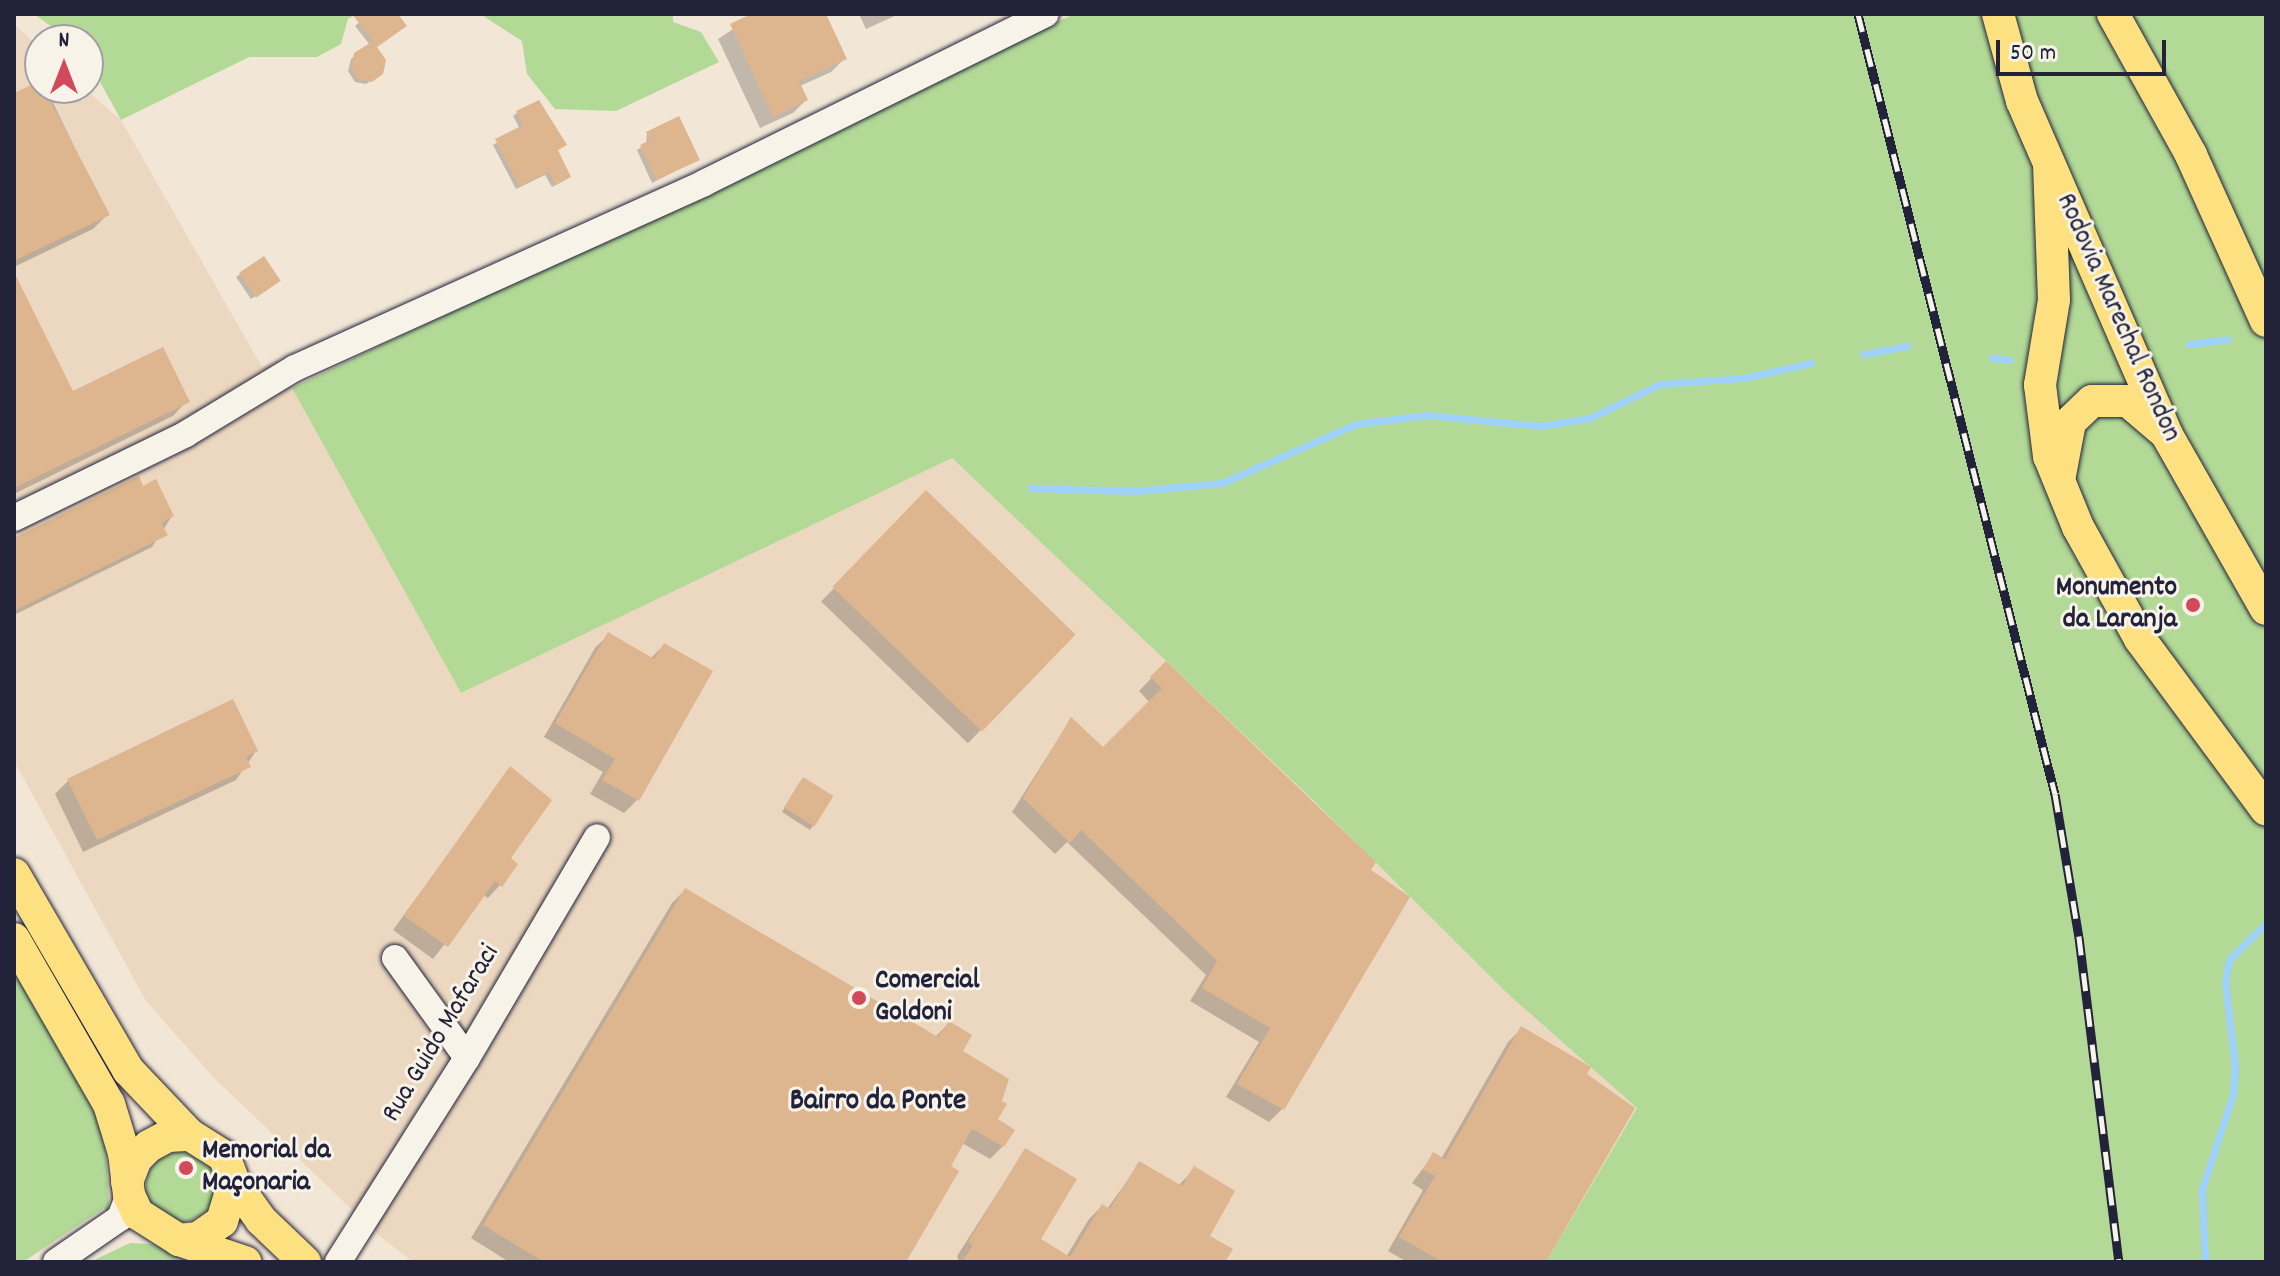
<!DOCTYPE html>
<html>
<head>
<meta charset="utf-8">
<style>
  body { margin:0 }
  #map { position:relative; width:2280px; height:1276px; overflow:hidden; background:#f2e7d6; font-family:Dekko,sans-serif }
  div>[style] { position:absolute }
  [style*='--x'] { left:calc(var(--x)*1px); top:calc(var(--y)*1px); width:calc(var(--w)*1px); rotate:calc(var(--a)*1deg) }
  .built>* { inset:0; background:#ecd8c0 }
  .green>* { inset:0; background:#b2d995 }
  .round { border-radius:50% }
  .shadow>* { inset:0; background:#0003; transform-origin:0 0 }
  .stream>* { height:7px; margin:-3.5px; padding:0 3.5px; transform-origin:3.5px; border-radius:3.5px; background:#9ed1fb }
  .building>* { inset:0; background:#ddb58e; transform-origin:0 0 }
  .roads { filter:drop-shadow(0 0 2px #22223b) drop-shadow(0 0 2px #22223b) }
  .minor>* { height:26px; margin:-13px; padding:0 13px; transform-origin:13px; border-radius:13px; background:#f7f3e8 }
  .major>* { height:32px; margin:-16px; padding:0 16px; transform-origin:16px; border-radius:16px; background:#fde080 }
  .rail>* { height:9px; margin-top:-4.5px; transform-origin:0; background:repeating-linear-gradient(90deg,#f7f3e8 0 18px,#22223b 0 36px); box-sizing:border-box; border-block:2px solid #22223b }
  .dots>* { width:22px; height:22px; translate:-50% -50%; box-sizing:border-box; border:4px solid #f7f3e8; border-radius:50% }
  span { translate:-50% -50%; white-space:nowrap; text-align:center; line-height:1.15; -webkit-text-stroke:6px #f7f3e8; paint-order:stroke }
  .street-label { font-size:28px; color:#22223b }
  .poi-label { font-size:28px; color:#22223b; font-weight:700 }
  .right { translate:-100% -50%; text-align:right }
  .left { translate:0 -50%; text-align:left }
  .neighbourhood-label { font-size:30px; color:#22223b; font-weight:700 }
  .frame { position:absolute; inset:0; border:16px solid #22223b; pointer-events:none }
  .north { position:absolute; left:24px; top:24px; width:80px; height:80px; box-sizing:border-box; background:#f7f3e8; border:2px solid #a29fa3; border-radius:50%; rotate:0deg; font-size:22px; font-weight:700; line-height:32px; text-align:center; color:#22223b }
  .north::after { content:''; display:block; margin:auto; width:28px; height:36px; background:#d1495b; clip-path:polygon(50% 0,100% 100%,50% 72%,0 100%) }
  .scale { position:absolute; left:1996px; top:40px; width:170px; height:36px; box-sizing:border-box; border:4px solid #22223b; border-top:0; padding-left:10px; font-size:24px; line-height:28px; white-space:nowrap; color:#22223b; -webkit-text-stroke:6px #f7f3e8; paint-order:stroke }
</style>
</head>
<body>
<div id="map">
  <div class="built">
    <div style="clip-path:polygon(14px 24px,40px 48px,40px 88px,84px 88px,121px 120px,262px 367px,277px 360px,461px 693px,952px 458px,1313px 800px,1508px 994px,1637px 1108px,1546px 1262px,413px 1262px,382px 1238px,215px 1079px,146px 1001px,14px 761px)"></div>
  </div>
  <div class="green">
    <div style="clip-path:polygon(34px 14px,357px 14px,348px 19px,341px 44px,317px 57px,249px 57px,121px 120px,88px 60px,88px 40px,70px 40px)"></div>
    <div style="clip-path:polygon(480px 14px,673px 14px,673px 22px,701px 32px,719px 62px,616px 111px,555px 109px,527px 74px,522px 41px)"></div>
    <div style="clip-path:polygon(1074px 14px,2266px 14px,2266px 1262px,1546px 1262px,1637px 1108px,1508px 994px,1313px 800px,952px 458px,461px 693px,292px 388px)"></div>
    <div style="clip-path:polygon(14px 968px,94px 1109px,105px 1143px,109px 1205px,107px 1212px,104px 1208px,23px 1262px,14px 1262px)"></div>
    <div class="round" style="left:146px;top:1152px;width:70px;height:70px"></div>
    <div style="clip-path:polygon(130px 1243px,151px 1244px,206px 1262px,90px 1262px)"></div>
  </div>
  <div class="shadow">
    <div style="clip-path:polygon(369px 14px,396px 14px,375px 47px,377px 77px,366px 84px,355px 82px,348px 71px,351px 59px,370px 45px,355px 26px)"></div>
    <div style="clip-path:polygon(756px 14px,823px 14px,844px 59px,831px 72px,800px 86px,806px 100px,793px 113px,760px 128px,718px 39px)"></div>
    <div style="clip-path:polygon(859px 14px,899px 14px,866px 29px)"></div>
    <div style="clip-path:polygon(46px 88px,107px 215px,93px 229px,14px 267px,14px 95px)"></div>
    <div style="clip-path:polygon(517px 113px,564px 145px,556px 151px,569px 177px,565px 180px,552px 187px,545px 175px,516px 189px,493px 145px,520px 129px,513px 116px)"></div>
    <div style="clip-path:polygon(647px 133px,697px 160px,652px 183px,637px 150px,646px 144px)"></div>
    <div style="clip-path:polygon(264px 258px,274px 284px,251px 299px,236px 277px)"></div>
    <div style="clip-path:polygon(14px 277px,72px 394px,187px 401px,173px 416px,14px 494px)"></div>
    <div style="left:926px;top:493px;width:204px;height:151px;rotate:44deg"></div>
    <div style="clip-path:polygon(172px 516px,152px 547px,14px 615px,14px 540px)"></div>
    <div style="clip-path:polygon(608px 635px,650px 659px,664px 645px,711px 672px,637px 800px,624px 813px,590px 794px,603px 772px,544px 737px,595px 648px)"></div>
    <div style="clip-path:polygon(1166px 663px,1373px 862px,1282px 1109px,1269px 1122px,1226px 1097px,1259px 1042px,1190px 1001px,1206px 975px,1067px 842px,1055px 854px,1012px 812px,1071px 719px,1103px 749px,1150px 703px,1139px 691px)"></div>
    <div style="clip-path:polygon(256px 751px,236px 780px,83px 852px,55px 794px,68px 781px)"></div>
    <div style="clip-path:polygon(510px 769px,508px 859px,500px 885px,488px 898px,483px 895px,433px 959px,393px 930px)"></div>
    <div style="clip-path:polygon(799px 783px,813px 826px,810px 830px,782px 812px)"></div>
    <div style="clip-path:polygon(685px 890px,935px 1037px,949px 1023px,1003px 1146px,990px 1159px,962px 1143px,903px 1262px,509px 1262px,471px 1238px,672px 903px)"></div>
    <div style="clip-path:polygon(1521px 1029px,1584px 1075px,1542px 1262px,1407px 1262px,1388px 1251px,1423px 1190px,1412px 1183px,1434px 1154px,1441px 1159px,1508px 1042px)"></div>
    <div style="clip-path:polygon(1025px 1150px,1038px 1239px,1066px 1257px,1089px 1219px,1102px 1206px,1107px 1209px,1140px 1163px,1178px 1186px,1194px 1169px,1207px 1237px,1223px 1262px,959px 1262px,957px 1256px)"></div>
  </div>
  <div class="stream">
    <div style="--x:2189;--y:344;--w:39;--a:-7"></div>
    <div style="--x:1864;--y:354;--w:44;--a:-10.5"></div>
    <div style="--x:1992;--y:358;--w:18;--a:6"></div>
    <div style="--x:1031;--y:488;--w:104;--a:1.7"></div>
    <div style="--x:1135;--y:491;--w:87;--a:-5.3"></div>
    <div style="--x:1222;--y:483;--w:146;--a:-23.8"></div>
    <div style="--x:1356;--y:424;--w:72;--a:-7.2"></div>
    <div style="--x:1427;--y:415;--w:115;--a:5.5"></div>
    <div style="--x:1541;--y:426;--w:50;--a:-9.3"></div>
    <div style="--x:1590;--y:418;--w:78;--a:-25.9"></div>
    <div style="--x:1660;--y:384;--w:84;--a:-4.1"></div>
    <div style="--x:1744;--y:378;--w:69;--a:-12.6"></div>
    <div style="--x:2205;--y:1262;--w:73;--a:-92.4"></div>
    <div style="--x:2202;--y:1189;--w:100;--a:-71.9"></div>
    <div style="--x:2233;--y:1094;--w:27;--a:-86"></div>
    <div style="--x:2235;--y:1067;--w:86;--a:-96.7"></div>
    <div style="--x:2225;--y:982;--w:22;--a:-80"></div>
    <div style="--x:2229;--y:960;--w:52;--a:-45"></div>
  </div>
  <div class="building">
    <div style="clip-path:polygon(352px 14px,398px 14px,407px 26px,377px 47px,386px 60px,383px 74px,372px 82px,358px 79px,351px 67px,354px 53px,373px 41px)"></div>
    <div style="clip-path:polygon(751px 14px,826px 14px,847px 59px,799px 81px,808px 100px,773px 117px,730px 24px)"></div>
    <div style="clip-path:polygon(40px 81px,110px 215px,14px 261px,14px 93px)"></div>
    <div style="clip-path:polygon(539px 100px,567px 145px,558px 150px,571px 177px,556px 185px,549px 172px,520px 187px,495px 139px,523px 125px,516px 111px)"></div>
    <div style="clip-path:polygon(679px 116px,700px 160px,656px 180px,640px 145px,650px 140px,646px 132px)"></div>
    <div style="left:264px;top:256px;width:30px;height:30px;rotate:56deg"></div>
    <div style="clip-path:polygon(14px 272px,73px 391px,163px 347px,190px 402px,14px 488px)"></div>
    <div style="clip-path:polygon(139px 476px,143px 486px,156px 479px,174px 516px,161px 523px,168px 535px,14px 611px,14px 538px)"></div>
    <div style="left:926px;top:490px;width:208px;height:135px;rotate:44deg"></div>
    <div style="clip-path:polygon(608px 632px,654px 659px,664px 643px,713px 671px,639px 801px,602px 780px,615px 759px,555px 723px)"></div>
    <div style="clip-path:polygon(1166px 661px,1376px 862px,1371px 870px,1410px 897px,1284px 1110px,1237px 1084px,1270px 1028px,1202px 988px,1217px 961px,1081px 830px,1070px 843px,1023px 798px,1071px 717px,1103px 747px,1162px 688px,1150px 677px)"></div>
    <div style="clip-path:polygon(233px 699px,258px 751px,246px 757px,251px 767px,97px 840px,67px 779px)"></div>
    <div style="clip-path:polygon(510px 766px,552px 800px,511px 858px,518px 864px,502px 887px,495px 881px,448px 947px,404px 916px)"></div>
    <div style="left:803px;top:777px;width:36px;height:36px;rotate:32deg"></div>
    <div style="clip-path:polygon(685px 888px,938px 1037px,949px 1021px,972px 1035px,963px 1051px,1009px 1079px,1002px 1101px,1007px 1104px,998px 1119px,1015px 1130px,1004px 1147px,972px 1129px,951px 1166px,959px 1171px,906px 1262px,544px 1262px,483px 1225px)"></div>
    <div style="clip-path:polygon(1521px 1026px,1591px 1067px,1587px 1074px,1635px 1108px,1546px 1262px,1442px 1262px,1399px 1237px,1435px 1176px,1423px 1170px,1433px 1152px,1445px 1159px)"></div>
    <div style="clip-path:polygon(1025px 1148px,1077px 1179px,1041px 1239px,1070px 1257px,1102px 1204px,1110px 1209px,1139px 1161px,1182px 1186px,1194px 1166px,1235px 1191px,1210px 1236px,1233px 1249px,1225px 1262px,962px 1262px,973px 1245px,968px 1242px)"></div>
  </div>
  <div class="roads">
    <div class="minor">
      <div style="--x:14;--y:518;--w:191;--a:-26"></div>
      <div style="--x:186;--y:434;--w:127;--a:-31.2"></div>
      <div style="--x:295;--y:368;--w:449;--a:-24.3"></div>
      <div style="--x:704;--y:183;--w:381;--a:-26.3"></div>
      <div style="--x:395;--y:958;--w:123;--a:54.2"></div>
      <div style="--x:56;--y:1262;--w:78;--a:-34.5"></div>
      <div style="--x:120;--y:1218;--w:25;--a:-69"></div>
      <div style="--x:338;--y:1262;--w:241;--a:-57.7"></div>
      <div style="--x:467;--y:1058;--w:256;--a:-59.5"></div>
    </div>
    <div class="major">
      <div style="--x:1998;--y:14;--w:90;--a:74.6"></div>
      <div style="--x:2022;--y:101;--w:364;--a:66.5"></div>
      <div style="--x:2167;--y:435;--w:200;--a:60.4"></div>
      <div style="--x:2113;--y:14;--w:161;--a:61"></div>
      <div style="--x:2191;--y:155;--w:182;--a:65.7"></div>
      <div style="--x:2049;--y:164;--w:136;--a:87.9"></div>
      <div style="--x:2054;--y:300;--w:86;--a:99.4"></div>
      <div style="--x:2040;--y:385;--w:72;--a:82.8"></div>
      <div style="--x:2049;--y:456;--w:77;--a:67.8"></div>
      <div style="--x:2078;--y:527;--w:128;--a:61"></div>
      <div style="--x:2140;--y:639;--w:212;--a:53.5"></div>
      <div style="--x:2060;--y:475;--w:54;--a:-79.3"></div>
      <div style="--x:2070;--y:422;--w:30;--a:-44"></div>
      <div style="--x:2092;--y:401;--w:36;--a:0"></div>
      <div style="--x:2128;--y:401;--w:45;--a:40.5"></div>
      <div style="--x:14;--y:874;--w:227;--a:59.8"></div>
      <div style="--x:128;--y:1070;--w:90;--a:46.4"></div>
      <div style="--x:190;--y:1135;--w:40;--a:32"></div>
      <div style="--x:224;--y:1156;--w:28;--a:69"></div>
      <div style="--x:234;--y:1182;--w:47;--a:54.6"></div>
      <div style="--x:261;--y:1220;--w:61;--a:43.7"></div>
      <div style="--x:14;--y:939;--w:190;--a:60.1"></div>
      <div style="--x:109;--y:1104;--w:51;--a:73"></div>
      <div style="--x:124;--y:1153;--w:42;--a:83.2"></div>
      <div style="--x:129;--y:1195;--w:21;--a:65"></div>
      <div style="--x:138;--y:1214;--w:49;--a:32.4"></div>
      <div style="--x:179;--y:1240;--w:70;--a:18.4"></div>
      <div style="--x:127;--y:1182;--w:25;--a:-69"></div>
      <div style="--x:136;--y:1159;--w:18;--a:-45"></div>
      <div style="--x:149;--y:1146;--w:21;--a:-28"></div>
      <div style="--x:168;--y:1136;--w:22;--a:-3"></div>
      <div style="--x:179;--y:1240;--w:19;--a:-6"></div>
      <div style="--x:198;--y:1238;--w:29;--a:-35"></div>
      <div style="--x:222;--y:1221;--w:41;--a:-72.9"></div>
    </div>
  </div>
  <div class="rail">
    <div style="--x:1858;--y:14;--w:804;--a:75.83"></div>
    <div style="--x:2055;--y:794;--w:145;--a:80.5"></div>
    <div style="--x:2079;--y:937;--w:327;--a:83"></div>
  </div>
  <div class="dots">
    <div style="left:2193px;top:605px;background:#d1495b"></div>
    <div style="left:859px;top:998px;background:#d1495b"></div>
    <div style="left:186px;top:1168px;background:#d1495b"></div>
  </div>
  <div class="street-label">
    <span style="left:2117px;top:318px;rotate:66deg">Rodovia Marechal Rondon</span>
    <span style="left:442px;top:1034px;rotate:-59deg">Rua Guido Mafaraci</span>
  </div>
  <div class="poi-label">
    <span class="right" style="left:2177px;top:605px">Monumento<br>da Laranja</span>
    <span class="left" style="left:875px;top:998px">Comercial<br>Goldoni</span>
    <span class="left" style="left:202px;top:1168px">Memorial da<br>Maçonaria</span>
  </div>
  <div class="neighbourhood-label">
    <span style="left:878px;top:1103px">Bairro da Ponte</span>
  </div>
  <div class="frame"></div>
  <div class="north">N</div>
  <div class="scale">50 m</div>
</div>
</body>
</html>
